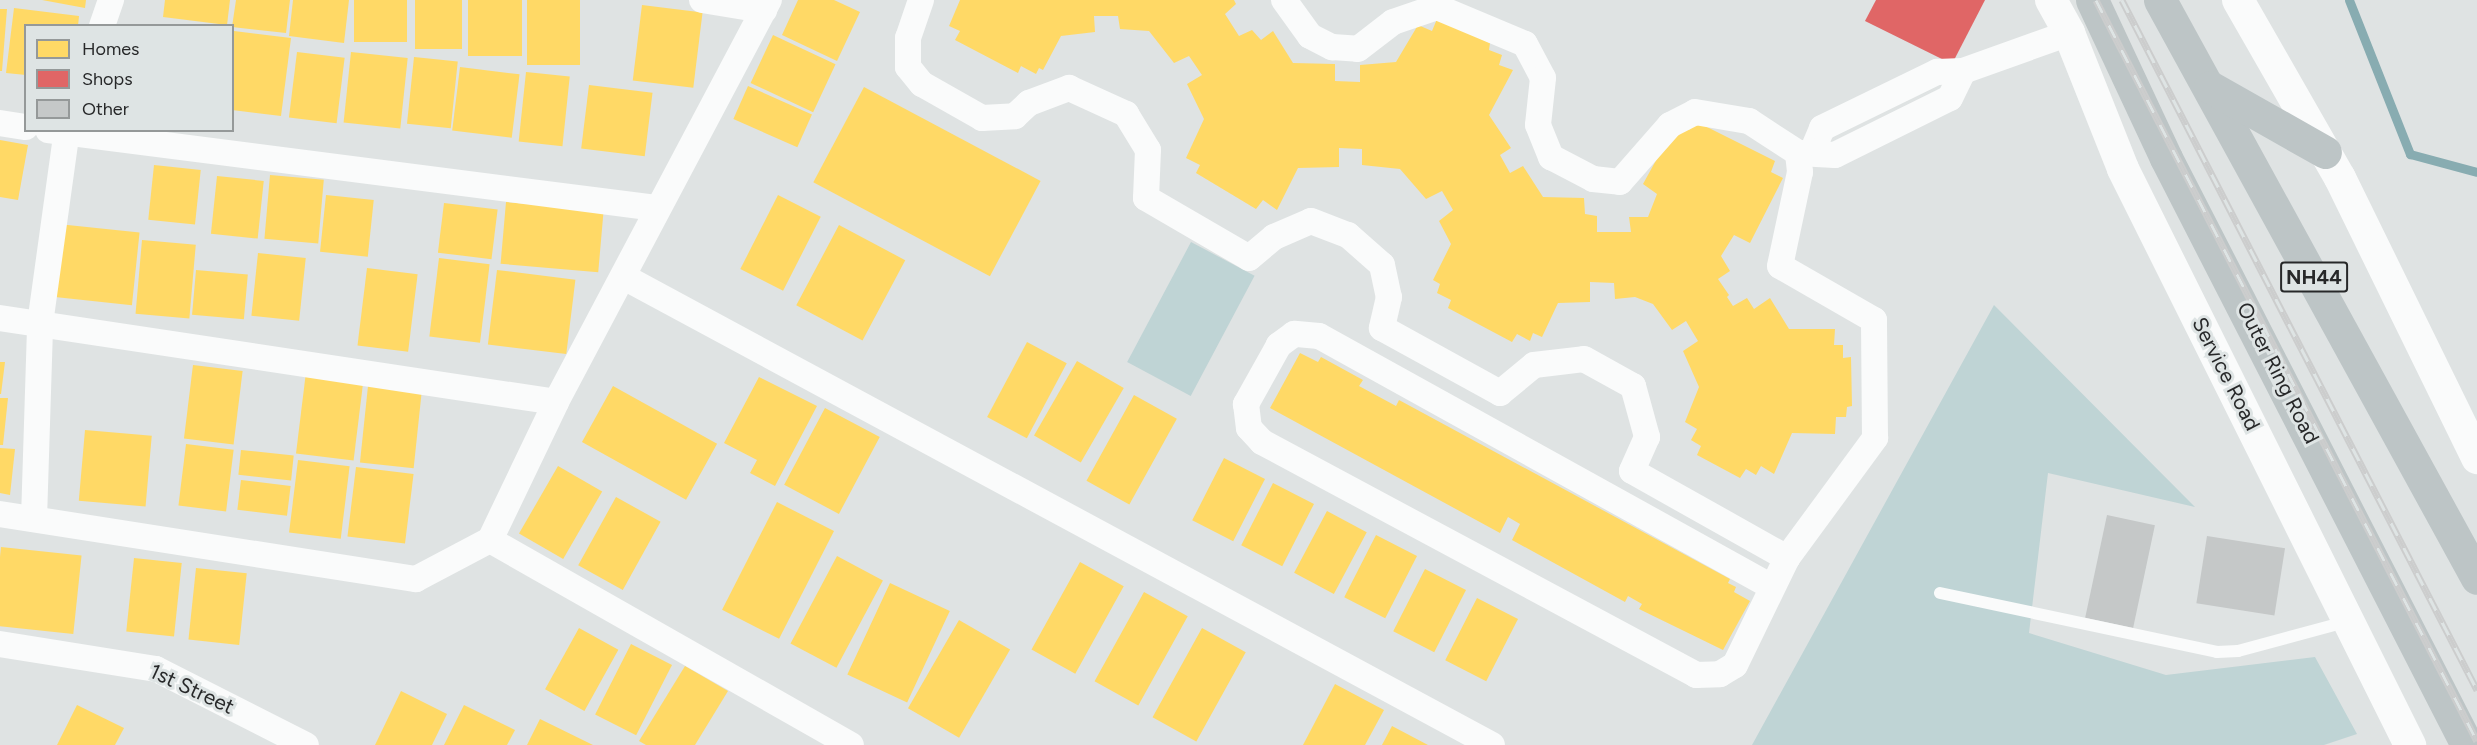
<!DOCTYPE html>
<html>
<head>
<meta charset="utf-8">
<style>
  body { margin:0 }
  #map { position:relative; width:2477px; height:745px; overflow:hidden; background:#dfe3e3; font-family:Figtree,sans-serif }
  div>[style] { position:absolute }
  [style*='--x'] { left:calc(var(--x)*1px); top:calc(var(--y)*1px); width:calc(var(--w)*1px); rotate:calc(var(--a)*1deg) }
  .green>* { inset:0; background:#bfd4d5; transform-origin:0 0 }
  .homes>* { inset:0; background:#ffd966; transform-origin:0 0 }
  .shops>* { inset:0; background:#e06666 }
  .stream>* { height:9px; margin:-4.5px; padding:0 4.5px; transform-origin:4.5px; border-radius:4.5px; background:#88acb1 }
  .building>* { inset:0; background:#c5c8c8; transform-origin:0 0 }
  .service>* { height:12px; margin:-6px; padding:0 6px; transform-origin:6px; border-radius:6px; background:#fafbfb }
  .minor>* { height:26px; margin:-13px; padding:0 13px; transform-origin:13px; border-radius:13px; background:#fafbfb }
  .tertiary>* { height:32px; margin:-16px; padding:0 16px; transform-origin:16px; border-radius:16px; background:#fafbfb }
  .trunk>* { height:33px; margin:-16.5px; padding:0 16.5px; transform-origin:16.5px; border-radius:16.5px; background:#bdc5c6 }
  .rail>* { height:7px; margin-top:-3.5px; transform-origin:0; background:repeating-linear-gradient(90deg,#dee4e4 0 14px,#cccdcd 0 28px); box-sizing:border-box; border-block:2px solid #cccdcd }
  span { translate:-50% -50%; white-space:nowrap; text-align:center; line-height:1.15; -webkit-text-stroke:6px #dee4e4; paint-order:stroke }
  .shield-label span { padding:2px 4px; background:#dee4e4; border:2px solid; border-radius:4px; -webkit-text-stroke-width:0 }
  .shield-label { font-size:20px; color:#272829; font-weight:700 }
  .street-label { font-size:21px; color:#272829 }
  .legend { position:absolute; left:24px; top:24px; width:210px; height:108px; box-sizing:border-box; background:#dee4e4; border:2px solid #959999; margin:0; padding:8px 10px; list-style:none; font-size:18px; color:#272829 }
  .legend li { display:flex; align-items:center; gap:12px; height:30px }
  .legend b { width:30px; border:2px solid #959999 }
</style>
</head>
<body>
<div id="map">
  <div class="green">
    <div style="left:1191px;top:242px;width:72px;height:136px;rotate:28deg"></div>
    <div style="clip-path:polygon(1994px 305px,2195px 507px,2048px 473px,2029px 633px,2166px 675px,2315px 657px,2357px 734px,2324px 745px,1752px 745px)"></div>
  </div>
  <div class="homes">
    <div style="clip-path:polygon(42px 0,86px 0,85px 8px)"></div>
    <div style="clip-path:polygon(165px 0,230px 0,227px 25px,163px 17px)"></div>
    <div style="clip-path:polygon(236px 0,290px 0,286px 33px,232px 27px)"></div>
    <div style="clip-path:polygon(293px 0,349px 0,344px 43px,289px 36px)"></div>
    <div style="left:354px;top:0;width:53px;height:42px"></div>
    <div style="left:415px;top:0;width:47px;height:49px"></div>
    <div style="left:468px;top:0;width:54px;height:56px"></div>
    <div style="left:527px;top:0;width:53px;height:65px"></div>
    <div style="clip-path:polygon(798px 0,834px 0,860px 12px,837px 61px,782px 35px)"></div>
    <div style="clip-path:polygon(960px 0,1234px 0,1236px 4px,1225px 14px,1239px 36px,1252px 30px,1261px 40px,1273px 31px,1293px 63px,1335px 64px,1335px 81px,1360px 82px,1360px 65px,1396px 62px,1418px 25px,1432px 31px,1437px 19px,1490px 43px,1489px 50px,1502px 55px,1499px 65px,1513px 70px,1489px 115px,1511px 148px,1500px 155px,1510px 173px,1523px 166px,1543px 197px,1584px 198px,1585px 214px,1597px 216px,1597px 232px,1631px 232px,1629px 217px,1648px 217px,1657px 194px,1643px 184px,1676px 124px,1689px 130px,1695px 121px,1775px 161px,1771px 172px,1783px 178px,1750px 243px,1734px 235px,1721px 256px,1730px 271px,1718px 279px,1729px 295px,1727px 297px,1733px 306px,1747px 298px,1754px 309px,1770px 298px,1789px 329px,1835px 329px,1834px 345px,1843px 345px,1843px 358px,1851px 357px,1852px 406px,1847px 407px,1846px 417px,1836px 417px,1835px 434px,1792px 433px,1774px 474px,1761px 466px,1756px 475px,1746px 469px,1740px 478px,1697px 455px,1701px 446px,1691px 440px,1697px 429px,1685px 422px,1699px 387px,1683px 351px,1698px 341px,1686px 321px,1672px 330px,1653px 304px,1635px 297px,1615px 299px,1614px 283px,1590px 282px,1590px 302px,1558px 303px,1542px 337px,1533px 333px,1530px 341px,1517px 334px,1512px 342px,1448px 308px,1451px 300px,1437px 293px,1440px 284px,1433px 280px,1451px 244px,1439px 221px,1453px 210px,1442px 191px,1426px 199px,1400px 169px,1362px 165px,1362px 149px,1339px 148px,1339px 167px,1298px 168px,1277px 210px,1263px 200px,1256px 209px,1196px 173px,1200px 165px,1186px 158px,1204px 119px,1187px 84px,1202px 75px,1189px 56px,1174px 63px,1149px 31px,1120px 29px,1118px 16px,1094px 16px,1095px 32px,1061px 36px,1043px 70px,1039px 68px,1036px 74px,1021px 66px,1018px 73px,955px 40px,960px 31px,949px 26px)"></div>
    <div style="left:642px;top:5px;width:61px;height:76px;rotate:7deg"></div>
    <div style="clip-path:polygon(14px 8px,79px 16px,78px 26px,26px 26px,26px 75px,6px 73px)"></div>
    <div style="clip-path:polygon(0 9px,7px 9px,2px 71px,0 71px)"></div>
    <div style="clip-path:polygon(234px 31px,291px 38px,281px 116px,232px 110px)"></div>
    <div style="left:773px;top:35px;width:69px;height:53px;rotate:25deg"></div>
    <div style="left:297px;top:52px;width:48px;height:66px;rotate:7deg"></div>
    <div style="left:351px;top:52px;width:57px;height:71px;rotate:6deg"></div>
    <div style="left:414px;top:57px;width:44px;height:67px;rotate:6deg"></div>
    <div style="left:460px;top:67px;width:60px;height:64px;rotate:7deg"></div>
    <div style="left:526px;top:72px;width:44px;height:70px;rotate:6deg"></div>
    <div style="left:589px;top:85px;width:64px;height:64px;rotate:7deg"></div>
    <div style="left:748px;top:86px;width:70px;height:36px;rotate:24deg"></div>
    <div style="left:864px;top:87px;width:200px;height:108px;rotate:28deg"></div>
    <div style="clip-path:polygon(0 140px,28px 145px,18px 200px,0 197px)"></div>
    <div style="left:154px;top:165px;width:47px;height:55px;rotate:6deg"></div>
    <div style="left:270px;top:175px;width:54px;height:64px;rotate:5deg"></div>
    <div style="left:217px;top:176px;width:47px;height:58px;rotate:6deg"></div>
    <div style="left:326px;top:195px;width:48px;height:57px;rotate:6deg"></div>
    <div style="left:778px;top:195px;width:48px;height:83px;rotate:27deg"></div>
    <div style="left:506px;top:202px;width:98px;height:62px;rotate:5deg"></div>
    <div style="left:444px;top:203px;width:54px;height:50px;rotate:7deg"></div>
    <div style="left:58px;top:224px;width:82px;height:73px;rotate:6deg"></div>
    <div style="left:839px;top:225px;width:75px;height:91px;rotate:28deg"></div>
    <div style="left:142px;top:240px;width:54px;height:74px;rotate:5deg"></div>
    <div style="left:258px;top:253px;width:48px;height:63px;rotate:6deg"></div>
    <div style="left:439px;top:258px;width:51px;height:79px;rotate:7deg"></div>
    <div style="left:367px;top:268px;width:51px;height:78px;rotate:7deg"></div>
    <div style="left:196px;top:270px;width:52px;height:45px;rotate:5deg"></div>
    <div style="left:497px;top:270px;width:79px;height:75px;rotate:7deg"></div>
    <div style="left:1027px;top:342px;width:45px;height:85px;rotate:28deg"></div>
    <div style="clip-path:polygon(1300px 353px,1318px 362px,1321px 357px,1363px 380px,1359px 386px,1396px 406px,1399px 400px,1730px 579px,1728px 583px,1736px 587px,1734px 592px,1750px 601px,1723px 650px,1639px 609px,1642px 604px,1628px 596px,1625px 602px,1512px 540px,1520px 524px,1508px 517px,1500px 533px,1270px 408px)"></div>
    <div style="left:1077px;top:361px;width:54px;height:86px;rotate:30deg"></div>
    <div style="clip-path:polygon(0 362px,5px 362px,1px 394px,0 394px)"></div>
    <div style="left:193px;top:365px;width:50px;height:74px;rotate:7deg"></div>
    <div style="left:306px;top:372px;width:58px;height:82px;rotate:7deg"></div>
    <div style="clip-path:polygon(759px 377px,817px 406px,775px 486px,750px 473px,757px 460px,724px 443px)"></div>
    <div style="left:368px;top:386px;width:54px;height:77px;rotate:6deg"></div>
    <div style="left:613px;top:386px;width:119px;height:64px;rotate:29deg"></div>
    <div style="left:1134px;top:395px;width:49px;height:98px;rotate:29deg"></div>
    <div style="clip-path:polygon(0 398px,8px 398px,3px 445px,0 445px)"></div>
    <div style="left:825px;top:408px;width:62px;height:87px;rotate:28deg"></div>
    <div style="left:85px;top:430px;width:67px;height:71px;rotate:5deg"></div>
    <div style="left:186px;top:444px;width:48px;height:62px;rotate:7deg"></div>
    <div style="clip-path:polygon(0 448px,15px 449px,10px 495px,0 493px)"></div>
    <div style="left:241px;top:450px;width:53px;height:25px;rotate:6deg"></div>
    <div style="left:1224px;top:458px;width:46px;height:70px;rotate:27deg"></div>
    <div style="left:298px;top:460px;width:52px;height:73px;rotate:7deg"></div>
    <div style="left:558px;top:466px;width:51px;height:78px;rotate:30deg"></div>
    <div style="left:356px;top:467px;width:58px;height:70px;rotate:7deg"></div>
    <div style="left:241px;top:480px;width:50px;height:30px;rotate:7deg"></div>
    <div style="left:1273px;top:483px;width:46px;height:70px;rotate:27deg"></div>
    <div style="left:616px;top:497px;width:51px;height:78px;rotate:29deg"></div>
    <div style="left:777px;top:502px;width:64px;height:121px;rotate:27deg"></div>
    <div style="left:1327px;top:511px;width:45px;height:70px;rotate:28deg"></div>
    <div style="left:1376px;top:535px;width:46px;height:70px;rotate:27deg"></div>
    <div style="left:1px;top:547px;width:81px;height:79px;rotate:6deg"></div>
    <div style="left:837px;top:556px;width:52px;height:99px;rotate:28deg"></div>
    <div style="left:134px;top:558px;width:48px;height:74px;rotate:6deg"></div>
    <div style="left:1080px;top:562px;width:50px;height:100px;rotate:29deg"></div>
    <div style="left:196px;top:568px;width:51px;height:72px;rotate:6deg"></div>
    <div style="left:1425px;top:569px;width:46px;height:70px;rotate:27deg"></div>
    <div style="left:890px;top:583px;width:66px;height:101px;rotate:25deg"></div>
    <div style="left:1144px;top:592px;width:50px;height:102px;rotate:29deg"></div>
    <div style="left:1477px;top:598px;width:46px;height:70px;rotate:27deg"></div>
    <div style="left:959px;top:620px;width:59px;height:102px;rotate:30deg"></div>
    <div style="left:579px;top:628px;width:45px;height:70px;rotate:29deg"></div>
    <div style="left:1202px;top:628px;width:50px;height:102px;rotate:29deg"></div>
    <div style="left:631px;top:644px;width:46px;height:79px;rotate:27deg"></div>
    <div style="clip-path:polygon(685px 666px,728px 691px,695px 745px,646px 745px,639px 741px)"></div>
    <div style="clip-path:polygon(1335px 684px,1384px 710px,1365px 745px,1303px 745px)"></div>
    <div style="clip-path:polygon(401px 691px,447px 714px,432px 745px,375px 745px)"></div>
    <div style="clip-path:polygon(77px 705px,124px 728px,115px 745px,57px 745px)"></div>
    <div style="clip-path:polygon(464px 705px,515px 730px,507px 745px,444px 745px)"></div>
    <div style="clip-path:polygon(540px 719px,593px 745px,527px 745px)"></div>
    <div style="clip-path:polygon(1392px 726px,1428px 745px,1382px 745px)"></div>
  </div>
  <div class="shops">
    <div style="clip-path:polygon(1876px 0,1985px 0,1952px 64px,1865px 21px)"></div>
  </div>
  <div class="stream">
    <div style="--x:2349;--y:0;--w:166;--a:68.4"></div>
    <div style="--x:2410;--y:154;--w:69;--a:15"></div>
  </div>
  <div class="building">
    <div style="left:2107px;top:515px;width:49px;height:105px;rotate:12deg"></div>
    <div style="left:2207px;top:536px;width:79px;height:68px;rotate:9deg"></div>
  </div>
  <div class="service">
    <div style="--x:1940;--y:593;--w:283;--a:12"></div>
    <div style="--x:2217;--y:652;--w:21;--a:-3"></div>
    <div style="--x:2238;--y:651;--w:115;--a:-15.1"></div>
  </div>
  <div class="minor">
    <div style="--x:702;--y:0;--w:63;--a:9.2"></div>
    <div style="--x:921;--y:0;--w:40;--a:108.9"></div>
    <div style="--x:908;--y:38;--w:29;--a:90"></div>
    <div style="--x:908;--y:67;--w:22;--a:51"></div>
    <div style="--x:922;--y:84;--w:69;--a:29.5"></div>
    <div style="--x:982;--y:118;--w:33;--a:-3"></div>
    <div style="--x:1015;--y:116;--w:19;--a:-43"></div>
    <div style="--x:1029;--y:103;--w:43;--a:-20.6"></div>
    <div style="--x:1069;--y:88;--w:63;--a:24.5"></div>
    <div style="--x:1126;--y:114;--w:42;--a:58.6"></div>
    <div style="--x:1148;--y:150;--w:48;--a:92.4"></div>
    <div style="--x:1146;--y:198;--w:119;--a:30.2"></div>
    <div style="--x:1249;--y:258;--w:33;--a:-40"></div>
    <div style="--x:1274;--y:237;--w:40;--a:-23.4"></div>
    <div style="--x:1311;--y:221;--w:40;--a:21"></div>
    <div style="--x:1348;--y:235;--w:45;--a:41.4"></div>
    <div style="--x:1382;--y:265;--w:33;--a:78"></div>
    <div style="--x:1389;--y:297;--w:32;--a:103"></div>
    <div style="--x:1382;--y:328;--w:135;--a:28.8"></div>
    <div style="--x:1500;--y:393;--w:44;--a:-39.5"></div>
    <div style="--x:1534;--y:365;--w:50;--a:-6.8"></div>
    <div style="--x:1584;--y:359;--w:56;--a:28.9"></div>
    <div style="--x:1633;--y:386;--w:53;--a:74.6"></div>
    <div style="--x:1647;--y:437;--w:37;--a:114"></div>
    <div style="--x:1632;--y:471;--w:178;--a:29.3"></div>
    <div style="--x:1284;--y:0;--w:44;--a:54.2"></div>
    <div style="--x:1310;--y:36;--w:25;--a:27"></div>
    <div style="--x:1332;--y:47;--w:26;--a:4"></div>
    <div style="--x:1358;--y:49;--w:44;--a:-37.6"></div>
    <div style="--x:1393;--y:22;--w:46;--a:-18.8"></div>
    <div style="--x:1437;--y:7;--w:95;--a:22.8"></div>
    <div style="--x:1525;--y:44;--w:38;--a:62"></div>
    <div style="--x:1543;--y:78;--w:47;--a:96.1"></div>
    <div style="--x:1538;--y:125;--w:35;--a:68"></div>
    <div style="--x:1551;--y:157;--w:47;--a:27.6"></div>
    <div style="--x:1593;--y:179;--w:27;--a:6"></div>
    <div style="--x:1620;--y:182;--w:76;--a:-48.7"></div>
    <div style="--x:1670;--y:125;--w:28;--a:-27"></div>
    <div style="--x:1695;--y:112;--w:55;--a:9.5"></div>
    <div style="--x:1749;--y:121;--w:59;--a:33.1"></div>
    <div style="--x:1798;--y:153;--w:37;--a:3"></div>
    <div style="--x:1835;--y:155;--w:128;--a:-26.4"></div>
    <div style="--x:1950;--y:98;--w:30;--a:-64"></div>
    <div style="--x:102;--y:26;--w:28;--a:-71"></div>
    <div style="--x:0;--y:123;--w:26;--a:9"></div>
    <div style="--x:48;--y:130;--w:613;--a:7.31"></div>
    <div style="--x:1812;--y:152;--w:26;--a:-67"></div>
    <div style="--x:1822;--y:128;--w:128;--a:-26"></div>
    <div style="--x:1937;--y:72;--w:26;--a:-2"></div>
    <div style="--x:1963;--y:71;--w:113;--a:-19.7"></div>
    <div style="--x:624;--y:277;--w:986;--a:28.33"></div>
    <div style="--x:0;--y:318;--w:562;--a:8.59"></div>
    <div style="--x:0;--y:514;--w:421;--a:8.9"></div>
    <div style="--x:416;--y:579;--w:84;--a:-27.8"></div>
    <div style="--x:490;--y:540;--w:153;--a:-64.4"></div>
    <div style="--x:556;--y:402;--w:455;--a:-62.1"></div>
    <div style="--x:34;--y:519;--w:195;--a:-88.2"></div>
    <div style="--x:40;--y:324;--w:196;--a:-82.1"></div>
    <div style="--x:490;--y:540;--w:415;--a:29.6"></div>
    <div style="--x:1772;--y:587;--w:518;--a:-151.01"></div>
    <div style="--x:1319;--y:336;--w:25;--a:-175"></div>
    <div style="--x:1294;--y:334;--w:19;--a:144"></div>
    <div style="--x:1279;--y:345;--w:68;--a:119.2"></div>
    <div style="--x:1246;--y:404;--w:24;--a:83"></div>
    <div style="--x:1249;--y:428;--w:19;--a:47"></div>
    <div style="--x:1262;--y:442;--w:493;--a:28.2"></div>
    <div style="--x:1696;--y:675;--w:24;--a:-2"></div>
    <div style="--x:1720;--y:674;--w:17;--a:-31"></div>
    <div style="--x:1735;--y:665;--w:119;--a:-64.1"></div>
    <div style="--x:1787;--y:558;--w:149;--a:-53.7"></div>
    <div style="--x:1875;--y:438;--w:118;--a:-90.5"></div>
    <div style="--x:1874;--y:320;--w:108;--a:-150.1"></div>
    <div style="--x:1780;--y:266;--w:96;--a:-78"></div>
    <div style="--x:1800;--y:172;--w:19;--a:-96"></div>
    <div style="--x:0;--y:644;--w:158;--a:9.1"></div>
    <div style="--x:156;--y:669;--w:168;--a:26.9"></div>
  </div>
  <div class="tertiary">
    <div style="--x:2051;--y:0;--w:38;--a:61"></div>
    <div style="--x:2069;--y:33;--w:146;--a:68.3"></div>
    <div style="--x:2123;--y:169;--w:644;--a:63.51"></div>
    <div style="--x:2238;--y:0;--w:205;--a:60.2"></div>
    <div style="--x:2340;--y:178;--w:312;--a:63.9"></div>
  </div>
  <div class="trunk">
    <div style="--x:2092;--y:0;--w:174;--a:64.9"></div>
    <div style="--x:2166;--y:158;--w:660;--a:62.85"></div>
    <div style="--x:2160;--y:0;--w:659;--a:61.26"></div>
    <div style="--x:2210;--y:87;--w:132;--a:29.5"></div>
  </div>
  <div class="rail">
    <div style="--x:2096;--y:0;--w:833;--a:62.79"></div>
    <div style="--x:2122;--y:0;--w:776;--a:62.77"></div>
  </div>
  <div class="shield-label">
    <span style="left:2314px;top:277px">NH44</span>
  </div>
  <div class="street-label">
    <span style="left:2278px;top:373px;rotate:63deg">Outer Ring Road</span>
    <span style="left:2226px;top:374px;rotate:63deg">Service Road</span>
    <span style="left:192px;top:689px;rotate:25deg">1st Street</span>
  </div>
  <ul class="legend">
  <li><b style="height:16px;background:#ffd966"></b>Homes</li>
  <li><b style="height:16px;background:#e06666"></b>Shops</li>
  <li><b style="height:16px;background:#c5c8c8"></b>Other</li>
  </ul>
</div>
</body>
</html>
